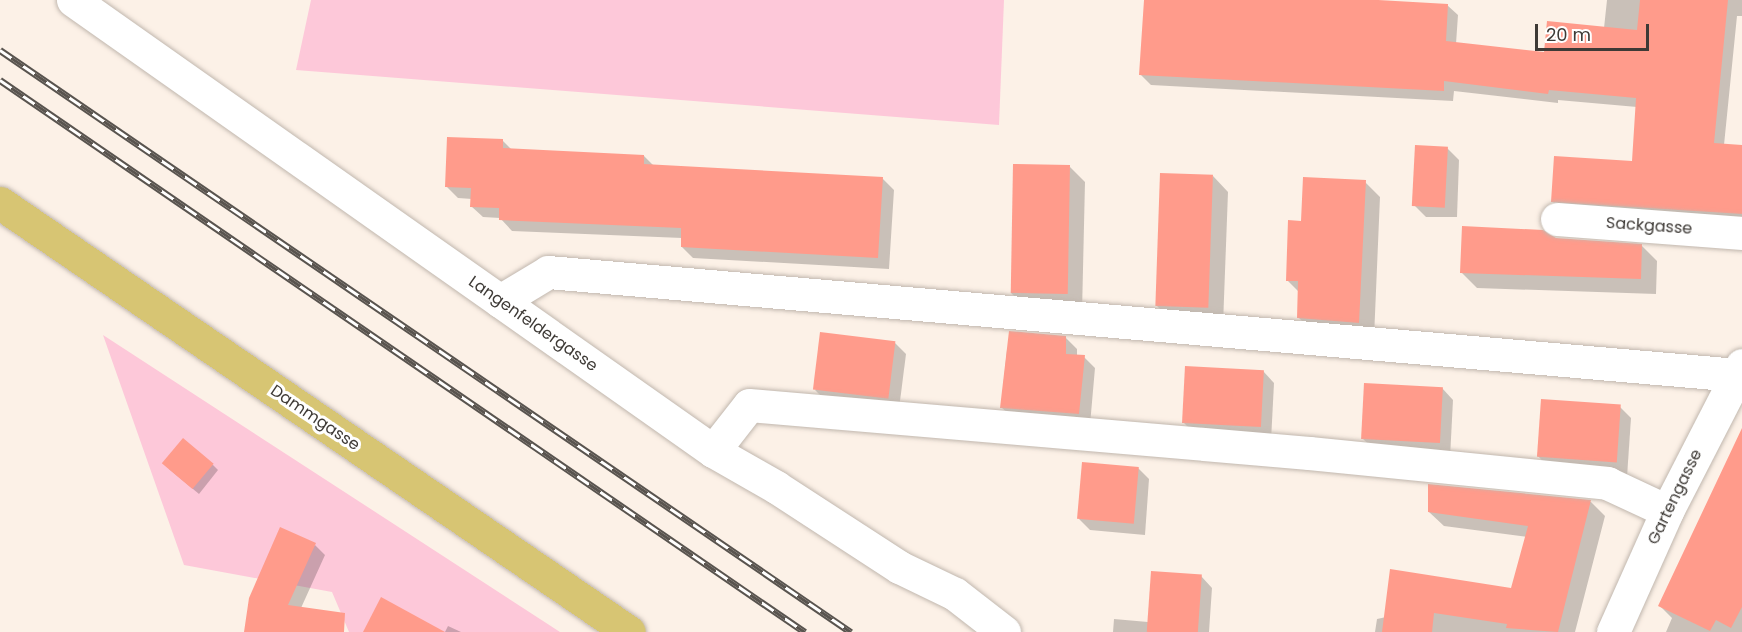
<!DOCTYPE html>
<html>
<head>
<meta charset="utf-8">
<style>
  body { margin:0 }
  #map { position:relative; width:1742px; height:632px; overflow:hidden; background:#fcf1e7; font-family:Poppins,sans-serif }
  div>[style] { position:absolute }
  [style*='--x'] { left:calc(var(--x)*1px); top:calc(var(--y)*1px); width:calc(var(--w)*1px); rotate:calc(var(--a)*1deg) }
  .green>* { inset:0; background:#fdc8d9 }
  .shadow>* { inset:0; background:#0003 }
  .building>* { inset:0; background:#ff9b8b; transform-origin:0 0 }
  .roads { filter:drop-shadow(0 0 2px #c1b7ae) drop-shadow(0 0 2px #c1b7ae) }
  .minor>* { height:33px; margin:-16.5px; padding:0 16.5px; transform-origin:16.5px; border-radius:16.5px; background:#fff }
  .major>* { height:33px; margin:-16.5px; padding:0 16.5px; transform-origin:16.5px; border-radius:16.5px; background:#d7c573 }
  .rail>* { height:7px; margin-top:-3.5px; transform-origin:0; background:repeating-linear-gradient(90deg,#fff 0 14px,#59544f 0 28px); box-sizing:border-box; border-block:2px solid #59544f }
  span { translate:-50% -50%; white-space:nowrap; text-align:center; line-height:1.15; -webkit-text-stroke:6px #fff; paint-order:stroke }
  .street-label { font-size:16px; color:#3e3a36 }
  .scale { position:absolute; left:1535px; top:24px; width:114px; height:27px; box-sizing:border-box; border:3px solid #3e3a36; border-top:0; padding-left:8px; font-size:18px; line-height:21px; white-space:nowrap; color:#3e3a36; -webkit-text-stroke:4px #fff; paint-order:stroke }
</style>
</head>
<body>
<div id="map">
  <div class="green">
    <div style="clip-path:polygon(311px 0,1004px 0,999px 125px,296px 70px)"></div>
    <div style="clip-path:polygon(103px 335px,560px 632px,349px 632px,332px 592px,184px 565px)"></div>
  </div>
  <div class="shadow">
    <div style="clip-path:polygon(1145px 0,1349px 0,1447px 5px,1458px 15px,1456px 44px,1545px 54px,1604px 28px,1607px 0,1742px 0,1742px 16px,1737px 16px,1724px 145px,1742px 146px,1742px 223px,1563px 211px,1552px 201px,1633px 163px,1637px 107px,1558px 100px,1558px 103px,1454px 91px,1453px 101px,1151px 85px,1141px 75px)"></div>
    <div style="clip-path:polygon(502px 140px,512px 150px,644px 156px,654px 166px,882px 178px,894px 190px,889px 269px,693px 258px,682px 247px,682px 238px,512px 231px,500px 218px,483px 217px,471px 206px,472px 199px,458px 198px,447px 187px)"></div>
    <div style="clip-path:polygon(1447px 148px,1459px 160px,1457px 217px,1426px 217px,1414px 205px)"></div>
    <div style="clip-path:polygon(1070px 167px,1085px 182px,1082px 313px,1027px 308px,1011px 293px)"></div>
    <div style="clip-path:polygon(1213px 176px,1228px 192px,1223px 325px,1172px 321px,1156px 305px)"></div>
    <div style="clip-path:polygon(1365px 182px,1380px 197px,1374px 338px,1314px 333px,1298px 317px,1299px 292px,1287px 280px,1302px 223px)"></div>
    <div style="clip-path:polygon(1642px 246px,1657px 261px,1656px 294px,1477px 288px,1462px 273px)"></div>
    <div style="clip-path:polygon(1065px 337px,1077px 349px,1077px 356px,1084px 357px,1095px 368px,1090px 425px,1013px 418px,1001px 407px,1007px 350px)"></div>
    <div style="clip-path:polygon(895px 343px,906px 354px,899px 409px,826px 401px,815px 390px)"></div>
    <div style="clip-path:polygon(1263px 371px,1274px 383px,1271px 441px,1195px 434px,1184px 423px)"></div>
    <div style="clip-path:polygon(1442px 388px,1453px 400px,1450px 458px,1375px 450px,1363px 439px)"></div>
    <div style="clip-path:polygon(1620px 407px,1631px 418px,1627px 477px,1549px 468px,1538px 456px)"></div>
    <div style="clip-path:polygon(1742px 431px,1742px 632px,1666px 632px,1672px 618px,1660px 606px)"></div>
    <div style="clip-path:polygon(213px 465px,218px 470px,199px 494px,169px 469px)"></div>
    <div style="clip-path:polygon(1138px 468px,1149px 479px,1145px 535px,1090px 530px,1079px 519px)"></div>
    <div style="clip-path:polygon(1430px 485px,1591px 502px,1605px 516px,1575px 632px,1375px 632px,1377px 619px,1512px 590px,1527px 537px,1444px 526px,1429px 512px)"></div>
    <div style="clip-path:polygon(315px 545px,325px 555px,301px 608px,311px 632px,246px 632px)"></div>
    <div style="clip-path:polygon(1201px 576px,1212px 588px,1209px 632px,1113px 632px,1114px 619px,1148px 622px)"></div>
    <div style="clip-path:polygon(448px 626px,461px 632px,445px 632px)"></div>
  </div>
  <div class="building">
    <div style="clip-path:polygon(1144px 0,1378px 0,1448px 4px,1446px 41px,1544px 52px,1547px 21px,1637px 30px,1640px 0,1728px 0,1714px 143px,1742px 145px,1742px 214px,1551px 202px,1554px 156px,1632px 161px,1636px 98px,1549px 90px,1548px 94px,1444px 81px,1444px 91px,1139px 75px)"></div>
    <div style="clip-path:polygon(447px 137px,503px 139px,503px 148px,644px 155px,644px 164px,883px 177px,878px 258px,681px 247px,681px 228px,499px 220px,499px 208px,470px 207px,471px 188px,445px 187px)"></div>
    <div style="left:1415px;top:145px;width:33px;height:61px;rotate:3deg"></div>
    <div style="left:1013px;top:164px;width:57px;height:129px;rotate:1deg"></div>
    <div style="left:1160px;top:173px;width:53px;height:133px;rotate:2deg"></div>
    <div style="clip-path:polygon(1303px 177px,1366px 180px,1359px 323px,1297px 318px,1298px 281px,1286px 281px,1288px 220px,1301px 221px)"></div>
    <div style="clip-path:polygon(1462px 226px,1543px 230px,1556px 238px,1642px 244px,1641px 279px,1460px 273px)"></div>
    <div style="clip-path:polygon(1009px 331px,1066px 336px,1066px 354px,1085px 355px,1079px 414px,1000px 408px)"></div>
    <div style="left:820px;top:332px;width:76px;height:58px;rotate:7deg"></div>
    <div style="left:1185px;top:366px;width:79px;height:57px;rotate:3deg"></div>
    <div style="left:1364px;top:383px;width:79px;height:56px;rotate:3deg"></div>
    <div style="left:1541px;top:399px;width:80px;height:58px;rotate:4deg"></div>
    <div style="clip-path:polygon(1742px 428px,1742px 607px,1731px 628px,1716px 620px,1710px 631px,1658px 606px)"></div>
    <div style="left:183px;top:438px;width:40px;height:33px;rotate:40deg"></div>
    <div style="left:1082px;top:462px;width:57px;height:57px;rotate:5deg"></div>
    <div style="clip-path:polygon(1428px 484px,1591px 500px,1558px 632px,1506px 628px,1507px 624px,1434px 613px,1432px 632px,1382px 632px,1390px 569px,1511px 588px,1528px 526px,1428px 512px)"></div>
    <div style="clip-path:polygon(280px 527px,316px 543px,288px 605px,345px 613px,344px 632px,244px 632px,249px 598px)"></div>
    <div style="left:1151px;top:571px;width:51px;height:61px;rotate:4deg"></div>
    <div style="clip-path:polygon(381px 597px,445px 632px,363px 632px)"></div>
  </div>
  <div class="roads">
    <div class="minor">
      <div style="--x:73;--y:0;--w:783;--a:35.17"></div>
      <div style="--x:713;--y:451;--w:73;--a:29.7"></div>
      <div style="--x:776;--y:487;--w:147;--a:33"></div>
      <div style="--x:899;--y:567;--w:62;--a:25.7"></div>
      <div style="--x:955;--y:594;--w:62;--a:37.8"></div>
      <div style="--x:1557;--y:219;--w:186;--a:4.3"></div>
      <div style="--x:500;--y:301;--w:56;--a:-31.1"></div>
      <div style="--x:548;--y:272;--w:1193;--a:4.95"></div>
      <div style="--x:713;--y:451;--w:58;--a:-52"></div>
      <div style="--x:749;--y:405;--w:562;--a:4.9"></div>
      <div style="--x:1309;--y:453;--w:300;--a:5.7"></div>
      <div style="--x:1607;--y:483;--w:66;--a:25"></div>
      <div style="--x:1613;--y:632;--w:133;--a:-65.9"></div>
      <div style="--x:1667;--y:511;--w:164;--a:-62.8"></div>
    </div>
    <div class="major">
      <div style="--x:0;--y:203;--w:761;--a:34.3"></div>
    </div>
  </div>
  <div class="rail">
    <div style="--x:0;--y:50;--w:1031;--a:34.37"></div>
    <div style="--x:0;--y:80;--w:976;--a:34.44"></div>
  </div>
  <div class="street-label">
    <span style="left:1649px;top:226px;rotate:4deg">Sackgasse</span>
    <span style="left:533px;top:324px;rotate:35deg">Langenfeldergasse</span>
    <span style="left:315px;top:418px;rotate:34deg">Dammgasse</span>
    <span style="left:1675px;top:497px;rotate:-64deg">Gartengasse</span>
  </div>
  <div class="scale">20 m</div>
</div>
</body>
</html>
